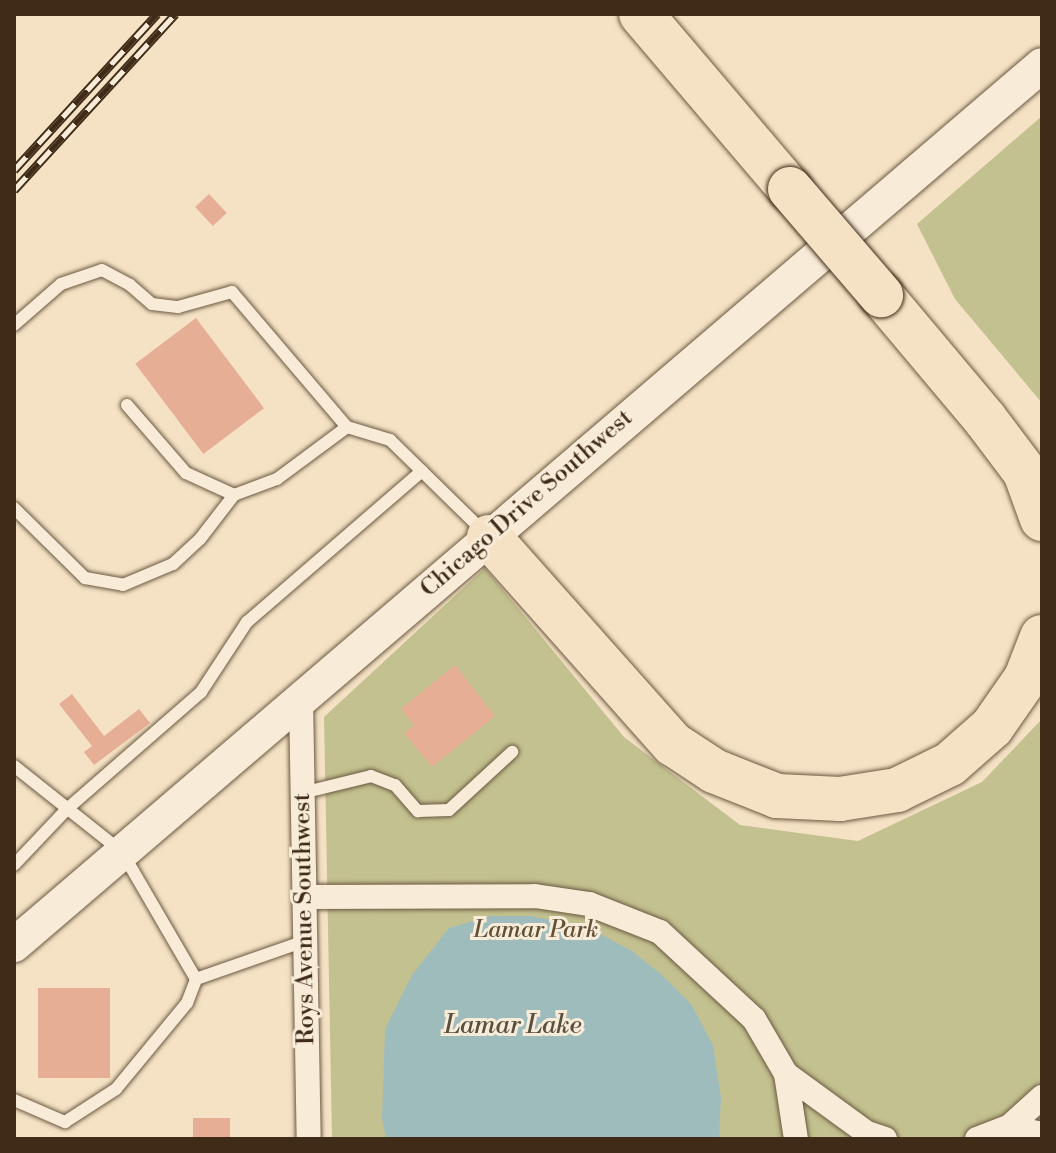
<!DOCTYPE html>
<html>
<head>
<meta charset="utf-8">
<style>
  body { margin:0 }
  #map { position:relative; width:1056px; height:1153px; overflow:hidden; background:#f5e2c4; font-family:"Libre Bodoni",serif }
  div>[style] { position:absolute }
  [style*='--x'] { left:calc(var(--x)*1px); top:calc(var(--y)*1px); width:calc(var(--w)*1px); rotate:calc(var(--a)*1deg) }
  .green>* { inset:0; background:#c3c18f }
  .water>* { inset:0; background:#9fbcbc }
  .building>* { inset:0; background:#e5ae95; transform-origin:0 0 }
  .roads { filter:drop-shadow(0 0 2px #6c5942) drop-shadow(0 0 2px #6c5942) }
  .lane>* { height:12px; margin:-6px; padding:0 6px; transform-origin:6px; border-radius:6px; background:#f8ecd9 }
  .street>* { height:24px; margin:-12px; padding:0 12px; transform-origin:12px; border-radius:12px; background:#f8ecd9 }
  .secondary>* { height:34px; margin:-17px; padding:0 17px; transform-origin:17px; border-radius:17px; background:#f8ecd9 }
  .highway>* { height:44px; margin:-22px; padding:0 22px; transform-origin:22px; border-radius:22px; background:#f5e2c4 }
  .rail>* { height:9px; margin-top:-4.5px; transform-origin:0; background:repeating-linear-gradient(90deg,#f8ecd9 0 18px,#3f2b17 0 36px); box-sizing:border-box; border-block:2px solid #3f2b17 }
  .bridges { filter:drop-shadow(0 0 2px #3f2b17) drop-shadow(0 0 2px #3f2b17) }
  .highway-bridge>* { height:44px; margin:-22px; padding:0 22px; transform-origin:22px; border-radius:22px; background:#f5e2c4 }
  span { translate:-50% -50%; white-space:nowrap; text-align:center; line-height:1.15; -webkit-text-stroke:6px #f8ecd9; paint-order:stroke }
  .street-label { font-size:24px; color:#3f2b17 }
  .park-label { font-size:24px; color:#605035; font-style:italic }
  .water-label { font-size:26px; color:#574f40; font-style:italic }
  .frame { position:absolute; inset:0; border:16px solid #3f2b17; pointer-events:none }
</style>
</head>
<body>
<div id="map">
  <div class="green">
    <div style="clip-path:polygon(1042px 116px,1042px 403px,955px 299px,917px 224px)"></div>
    <div style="clip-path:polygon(485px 568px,624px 737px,740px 825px,858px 841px,982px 782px,1042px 719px,1042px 1139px,332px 1139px,324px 717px)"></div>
  </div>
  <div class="water">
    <div style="clip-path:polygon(490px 916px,530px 916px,587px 927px,632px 951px,662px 975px,691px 1004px,713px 1045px,721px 1098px,719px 1139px,386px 1139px,382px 1118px,385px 1029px,412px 975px,449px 928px)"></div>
  </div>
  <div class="building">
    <div style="left:209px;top:194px;width:26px;height:19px;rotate:47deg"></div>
    <div style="left:196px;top:318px;width:113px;height:76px;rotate:53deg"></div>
    <div style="clip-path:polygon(455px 665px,495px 716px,432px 767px,404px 733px,414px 725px,401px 709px)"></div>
    <div style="clip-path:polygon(72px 694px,104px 736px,139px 709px,150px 723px,94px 765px,84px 752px,92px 746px,59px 704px)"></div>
    <div style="left:38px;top:988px;width:72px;height:90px"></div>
    <div style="left:193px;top:1118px;width:37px;height:21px"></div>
  </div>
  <div class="roads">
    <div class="lane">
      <div style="--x:14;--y:325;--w:62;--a:-41.1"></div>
      <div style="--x:61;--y:284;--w:43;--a:-18.9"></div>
      <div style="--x:102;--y:270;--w:32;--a:28"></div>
      <div style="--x:130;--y:285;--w:29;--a:41"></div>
      <div style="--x:152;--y:304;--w:26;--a:7"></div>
      <div style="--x:178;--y:307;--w:56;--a:-15.5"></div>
      <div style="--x:232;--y:292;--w:177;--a:49.6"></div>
      <div style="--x:127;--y:405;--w:90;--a:49.1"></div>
      <div style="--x:186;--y:473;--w:53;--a:24.6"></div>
      <div style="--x:234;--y:495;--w:46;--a:-20.4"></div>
      <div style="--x:277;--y:479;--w:87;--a:-36.6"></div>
      <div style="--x:347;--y:427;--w:45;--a:16.8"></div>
      <div style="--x:390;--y:440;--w:132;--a:44.4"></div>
      <div style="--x:14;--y:508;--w:100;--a:44.6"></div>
      <div style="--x:85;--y:578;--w:39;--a:10"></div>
      <div style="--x:123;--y:585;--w:54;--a:-22.8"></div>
      <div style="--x:173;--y:564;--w:37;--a:-43"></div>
      <div style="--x:200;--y:539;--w:56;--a:-52.3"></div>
      <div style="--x:14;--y:766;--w:138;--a:38.5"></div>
      <div style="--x:122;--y:852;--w:147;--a:59.8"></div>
      <div style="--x:302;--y:793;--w:71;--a:-13.8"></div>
      <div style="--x:371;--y:776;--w:26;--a:21"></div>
      <div style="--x:395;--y:785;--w:35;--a:49"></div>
      <div style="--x:418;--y:811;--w:31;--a:-2"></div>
      <div style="--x:449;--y:810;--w:86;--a:-42.6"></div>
      <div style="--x:14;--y:865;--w:77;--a:-46.6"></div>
      <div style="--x:67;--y:809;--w:178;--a:-41.1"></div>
      <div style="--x:201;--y:692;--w:84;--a:-56.7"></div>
      <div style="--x:247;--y:622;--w:231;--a:-40.8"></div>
      <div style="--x:14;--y:1100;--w:56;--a:23.3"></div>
      <div style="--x:65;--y:1122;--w:61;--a:-32.9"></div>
      <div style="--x:116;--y:1089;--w:112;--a:-50.5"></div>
      <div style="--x:187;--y:1003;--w:26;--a:-69"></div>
      <div style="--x:196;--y:979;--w:115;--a:-19.2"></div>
    </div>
    <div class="street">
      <div style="--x:301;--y:699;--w:440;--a:89"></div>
      <div style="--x:304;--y:897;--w:231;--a:-0.2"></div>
      <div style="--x:535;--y:896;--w:55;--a:8.4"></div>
      <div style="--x:589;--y:904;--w:76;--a:21.5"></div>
      <div style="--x:660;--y:932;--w:128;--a:42.8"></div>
      <div style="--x:754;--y:1019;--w:64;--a:59.8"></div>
      <div style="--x:786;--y:1074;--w:66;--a:81.3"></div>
      <div style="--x:786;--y:1074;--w:100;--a:36.1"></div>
      <div style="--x:867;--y:1133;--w:19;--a:18"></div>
      <div style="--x:1009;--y:1127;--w:34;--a:12"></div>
      <div style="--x:977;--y:1139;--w:34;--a:-21"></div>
      <div style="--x:1009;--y:1127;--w:45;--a:-42.3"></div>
    </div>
    <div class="secondary">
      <div style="--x:14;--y:945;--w:1353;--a:-40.56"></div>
    </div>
    <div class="highway">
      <div style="--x:641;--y:14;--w:230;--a:49.6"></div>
      <div style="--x:881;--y:295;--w:162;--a:50"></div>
      <div style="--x:985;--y:419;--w:66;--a:53"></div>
      <div style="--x:1025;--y:472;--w:50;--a:70.1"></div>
      <div style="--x:489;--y:537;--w:277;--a:48.4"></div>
      <div style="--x:673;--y:744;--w:49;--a:33.4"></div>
      <div style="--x:714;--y:771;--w:68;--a:21.6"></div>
      <div style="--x:777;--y:796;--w:63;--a:2.7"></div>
      <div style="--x:840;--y:799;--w:58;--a:-9"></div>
      <div style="--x:897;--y:790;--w:59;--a:-26.1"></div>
      <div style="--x:950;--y:764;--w:56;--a:-41.4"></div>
      <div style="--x:992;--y:727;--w:60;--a:-55.2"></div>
      <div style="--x:1026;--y:678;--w:44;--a:-68.7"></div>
    </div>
  </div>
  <div class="rail">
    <div style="--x:14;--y:170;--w:212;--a:-47.5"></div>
    <div style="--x:14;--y:190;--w:239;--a:-47.5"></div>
  </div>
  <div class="bridges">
    <div class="highway-bridge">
      <div style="--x:790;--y:189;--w:140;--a:49.4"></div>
    </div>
  </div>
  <div class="street-label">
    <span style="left:527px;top:504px;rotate:-41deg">Chicago Drive Southwest</span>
    <span style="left:305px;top:919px;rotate:-91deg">Roys Avenue Southwest</span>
  </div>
  <div class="park-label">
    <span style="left:536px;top:931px">Lamar Park</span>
  </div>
  <div class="water-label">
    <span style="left:513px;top:1026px">Lamar Lake</span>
  </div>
  <div class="frame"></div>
</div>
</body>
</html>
